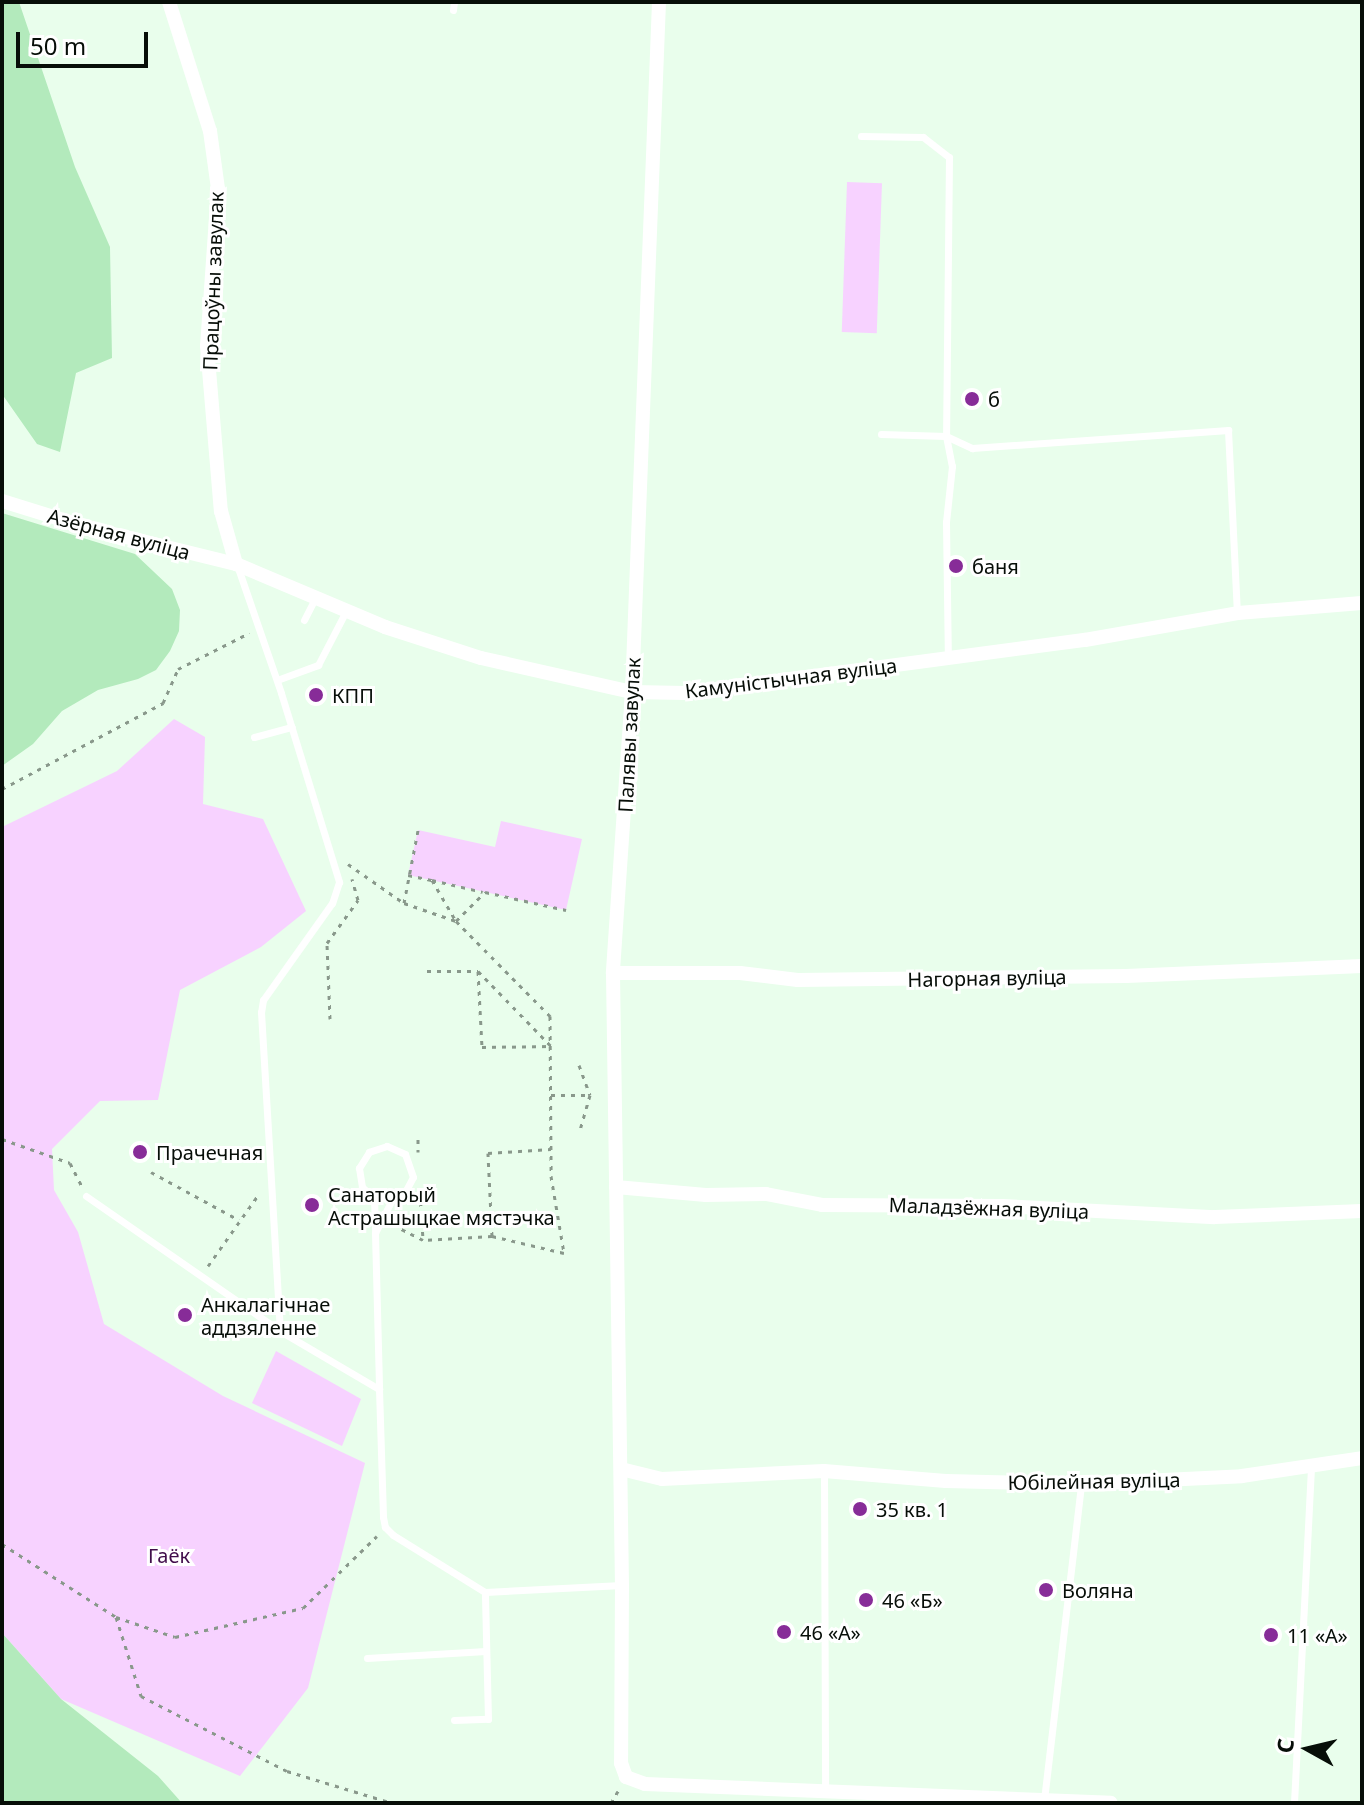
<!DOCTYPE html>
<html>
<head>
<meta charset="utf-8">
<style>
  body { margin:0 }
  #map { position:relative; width:1364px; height:1805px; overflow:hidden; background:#e9feec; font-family:"Noto Sans",sans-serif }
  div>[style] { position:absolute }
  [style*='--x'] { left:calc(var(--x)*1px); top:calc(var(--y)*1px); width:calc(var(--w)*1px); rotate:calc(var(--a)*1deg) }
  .green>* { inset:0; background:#f7d2ff; transform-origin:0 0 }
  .water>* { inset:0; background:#b3eabc }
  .path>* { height:3px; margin-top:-1.5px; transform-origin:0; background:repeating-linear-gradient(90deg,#89988b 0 4px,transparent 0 10px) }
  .service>* { height:7px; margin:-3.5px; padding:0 3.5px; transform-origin:3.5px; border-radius:3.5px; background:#fff }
  .minor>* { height:14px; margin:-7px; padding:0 7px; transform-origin:7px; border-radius:7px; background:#fff }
  .dots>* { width:22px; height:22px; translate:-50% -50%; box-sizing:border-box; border:4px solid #fff; border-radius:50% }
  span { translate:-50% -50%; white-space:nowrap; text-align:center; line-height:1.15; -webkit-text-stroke:6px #fff; paint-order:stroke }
  .street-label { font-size:20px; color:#070e08 }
  .poi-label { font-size:20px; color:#070e08 }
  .left { translate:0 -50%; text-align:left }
  .park-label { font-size:20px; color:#410d4b }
  .frame { position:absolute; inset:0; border:4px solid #070e08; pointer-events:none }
  .north { position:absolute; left:1268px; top:1709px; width:80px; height:80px; -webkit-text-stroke:6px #fff; paint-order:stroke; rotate:278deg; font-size:22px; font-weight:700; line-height:32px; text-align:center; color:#070e08 }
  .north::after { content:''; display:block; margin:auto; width:28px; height:36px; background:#070e08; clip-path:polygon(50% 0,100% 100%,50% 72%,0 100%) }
  .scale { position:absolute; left:16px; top:32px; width:132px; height:36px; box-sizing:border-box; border:4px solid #070e08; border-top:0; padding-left:10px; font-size:24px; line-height:28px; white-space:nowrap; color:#070e08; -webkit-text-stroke:6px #fff; paint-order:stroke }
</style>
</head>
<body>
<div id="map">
  <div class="green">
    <div style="left:847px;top:182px;width:35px;height:150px;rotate:2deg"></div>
    <div style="clip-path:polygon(174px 719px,205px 737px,203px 804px,263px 819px,306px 911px,261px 947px,180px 990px,158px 1100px,100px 1101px,52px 1149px,54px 1190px,78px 1232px,104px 1324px,223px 1396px,365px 1463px,308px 1688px,240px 1776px,61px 1699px,2px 1633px,2px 827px,117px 771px)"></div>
    <div style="clip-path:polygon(501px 821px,582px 839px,566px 910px,408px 875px,418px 830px,495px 847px)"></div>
    <div style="clip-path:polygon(276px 1351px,361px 1399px,342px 1446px,252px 1403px)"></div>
  </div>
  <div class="water">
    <div style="clip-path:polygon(2px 2px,19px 2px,75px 167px,110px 247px,112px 358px,76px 373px,60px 452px,37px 444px,2px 394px)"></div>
    <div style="clip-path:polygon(2px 513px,135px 554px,172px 589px,180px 610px,179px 631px,170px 651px,156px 670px,138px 679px,98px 690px,62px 711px,33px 744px,2px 766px)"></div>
    <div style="clip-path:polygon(2px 1633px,61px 1699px,158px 1776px,182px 1803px,2px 1803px)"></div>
  </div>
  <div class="path">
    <div style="--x:2;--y:789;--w:183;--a:-28.1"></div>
    <div style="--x:163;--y:703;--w:37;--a:-66"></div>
    <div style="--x:178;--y:669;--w:80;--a:-26.9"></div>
    <div style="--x:348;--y:864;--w:68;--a:34.9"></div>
    <div style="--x:404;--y:903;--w:55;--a:19.1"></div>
    <div style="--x:456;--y:921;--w:134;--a:45.3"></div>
    <div style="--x:550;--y:1016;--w:160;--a:89.6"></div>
    <div style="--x:551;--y:1176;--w:78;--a:80.4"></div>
    <div style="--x:564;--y:1253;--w:74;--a:-166.7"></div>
    <div style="--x:492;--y:1236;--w:69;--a:176.7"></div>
    <div style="--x:423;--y:1240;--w:34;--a:-153"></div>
    <div style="--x:408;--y:875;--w:25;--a:12"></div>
    <div style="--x:432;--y:880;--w:48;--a:59.7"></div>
    <div style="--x:456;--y:921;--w:41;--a:-45"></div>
    <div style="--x:485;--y:892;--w:83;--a:12.5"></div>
    <div style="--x:432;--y:880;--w:52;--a:13.2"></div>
    <div style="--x:404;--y:903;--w:74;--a:-79.1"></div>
    <div style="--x:427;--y:971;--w:51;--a:0"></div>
    <div style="--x:478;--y:971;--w:76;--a:87"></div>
    <div style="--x:482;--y:1047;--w:69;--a:-0.8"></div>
    <div style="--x:478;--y:971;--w:105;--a:45.8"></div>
    <div style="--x:330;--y:1019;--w:76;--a:-92.3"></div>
    <div style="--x:327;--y:943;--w:53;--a:-54.2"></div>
    <div style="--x:358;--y:900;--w:22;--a:-106"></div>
    <div style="--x:579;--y:1065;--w:32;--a:70"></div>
    <div style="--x:590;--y:1095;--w:36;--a:106"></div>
    <div style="--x:551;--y:1095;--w:39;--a:0"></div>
    <div style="--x:2;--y:1139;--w:72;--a:19.4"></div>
    <div style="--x:70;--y:1163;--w:25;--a:63"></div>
    <div style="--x:418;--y:1139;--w:13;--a:90"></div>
    <div style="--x:151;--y:1172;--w:100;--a:28.6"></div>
    <div style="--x:420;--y:1192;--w:48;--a:86.4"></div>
    <div style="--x:492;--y:1236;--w:83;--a:-92.8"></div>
    <div style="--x:488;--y:1153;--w:63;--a:-3.6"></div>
    <div style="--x:208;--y:1266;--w:88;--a:-54.7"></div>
    <div style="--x:2;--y:1544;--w:135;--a:32.6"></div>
    <div style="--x:116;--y:1617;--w:62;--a:18.7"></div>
    <div style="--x:175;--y:1637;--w:131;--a:-12.8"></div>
    <div style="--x:303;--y:1608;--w:103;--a:-44.2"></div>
    <div style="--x:116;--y:1617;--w:83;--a:72.4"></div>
    <div style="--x:141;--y:1696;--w:164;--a:27.2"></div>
    <div style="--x:287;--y:1771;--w:110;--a:16.9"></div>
    <div style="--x:611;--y:1803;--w:14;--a:-60"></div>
  </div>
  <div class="service">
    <div style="--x:453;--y:10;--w:8;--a:-83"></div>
    <div style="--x:861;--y:136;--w:62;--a:0.9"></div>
    <div style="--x:923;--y:137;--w:33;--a:38"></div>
    <div style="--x:949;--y:157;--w:279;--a:90.6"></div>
    <div style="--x:946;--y:436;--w:29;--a:25"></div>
    <div style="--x:972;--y:448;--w:257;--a:-4"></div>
    <div style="--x:1228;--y:430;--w:183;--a:87.2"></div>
    <div style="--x:881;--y:434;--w:65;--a:1.8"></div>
    <div style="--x:946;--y:436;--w:31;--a:79"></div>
    <div style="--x:952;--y:466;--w:56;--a:96.1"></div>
    <div style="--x:946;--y:522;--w:136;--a:89.2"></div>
    <div style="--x:237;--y:565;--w:135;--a:71"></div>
    <div style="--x:281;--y:693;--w:198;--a:72.9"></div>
    <div style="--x:339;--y:882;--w:22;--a:108"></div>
    <div style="--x:332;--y:903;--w:119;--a:125.4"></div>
    <div style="--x:263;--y:1000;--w:12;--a:99"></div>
    <div style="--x:261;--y:1012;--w:320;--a:86.6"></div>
    <div style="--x:304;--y:620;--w:25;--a:-63"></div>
    <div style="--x:277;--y:680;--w:44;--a:-20.1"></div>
    <div style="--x:318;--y:665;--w:61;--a:-62.6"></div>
    <div style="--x:254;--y:737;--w:39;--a:-15"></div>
    <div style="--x:86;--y:1196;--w:236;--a:34.8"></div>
    <div style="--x:280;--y:1331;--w:115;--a:30.4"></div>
    <div style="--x:379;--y:1389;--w:128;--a:88.2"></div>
    <div style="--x:383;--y:1517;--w:10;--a:79"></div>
    <div style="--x:385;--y:1527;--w:11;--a:45"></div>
    <div style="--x:393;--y:1535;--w:108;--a:31.8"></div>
    <div style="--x:485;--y:1592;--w:137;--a:-2.9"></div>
    <div style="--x:375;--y:1233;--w:37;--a:-63"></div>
    <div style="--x:392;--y:1200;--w:13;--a:-27"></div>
    <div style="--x:404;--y:1194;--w:19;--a:-62"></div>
    <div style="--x:413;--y:1177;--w:24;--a:-109"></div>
    <div style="--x:405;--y:1154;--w:20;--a:-156"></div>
    <div style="--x:387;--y:1146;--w:19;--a:162"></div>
    <div style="--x:369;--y:1152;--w:19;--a:122"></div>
    <div style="--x:359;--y:1168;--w:19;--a:81"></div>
    <div style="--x:362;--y:1187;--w:16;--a:43"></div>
    <div style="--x:374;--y:1198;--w:35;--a:88"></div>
    <div style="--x:375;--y:1233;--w:156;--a:88.5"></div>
    <div style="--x:824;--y:1472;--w:318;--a:89.8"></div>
    <div style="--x:367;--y:1658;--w:119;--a:-3.4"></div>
    <div style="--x:454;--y:1720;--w:34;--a:-2"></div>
    <div style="--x:488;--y:1719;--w:127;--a:-91.4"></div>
    <div style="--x:1044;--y:1800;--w:318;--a:-83.3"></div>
    <div style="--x:1294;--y:1803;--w:336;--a:-87.1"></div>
  </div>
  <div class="minor">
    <div style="--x:169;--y:2;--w:135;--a:72.4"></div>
    <div style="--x:210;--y:131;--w:59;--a:82.1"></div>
    <div style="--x:218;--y:189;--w:157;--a:94"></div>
    <div style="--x:207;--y:346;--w:166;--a:85.2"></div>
    <div style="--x:221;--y:511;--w:55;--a:74.2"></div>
    <div style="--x:659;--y:2;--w:691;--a:92.24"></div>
    <div style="--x:632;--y:692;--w:282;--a:93.9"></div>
    <div style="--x:613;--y:973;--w:612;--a:89.16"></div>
    <div style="--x:622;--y:1585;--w:178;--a:90.3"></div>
    <div style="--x:621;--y:1763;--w:15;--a:70"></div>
    <div style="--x:626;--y:1777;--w:20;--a:20"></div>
    <div style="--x:645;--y:1784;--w:466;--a:2.3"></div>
    <div style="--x:2;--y:501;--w:91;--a:17.2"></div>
    <div style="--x:89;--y:528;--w:151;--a:13.8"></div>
    <div style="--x:236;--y:564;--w:162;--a:22.9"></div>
    <div style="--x:385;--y:627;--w:101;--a:17.9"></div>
    <div style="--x:481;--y:658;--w:155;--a:12.7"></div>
    <div style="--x:632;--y:692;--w:54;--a:1.1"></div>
    <div style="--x:686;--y:693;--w:403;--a:-7.6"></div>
    <div style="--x:1085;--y:640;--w:155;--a:-10"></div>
    <div style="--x:1238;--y:613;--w:124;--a:-4.6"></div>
    <div style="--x:613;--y:973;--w:127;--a:0"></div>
    <div style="--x:740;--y:973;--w:58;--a:6.9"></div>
    <div style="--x:798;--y:980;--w:328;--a:-0.7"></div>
    <div style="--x:1126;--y:976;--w:236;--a:-2.4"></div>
    <div style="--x:616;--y:1187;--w:90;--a:5.1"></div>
    <div style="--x:706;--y:1195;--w:60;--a:-1"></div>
    <div style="--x:766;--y:1194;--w:57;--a:11.1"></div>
    <div style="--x:822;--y:1205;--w:180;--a:0.3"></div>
    <div style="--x:1002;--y:1206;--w:213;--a:3"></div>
    <div style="--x:1215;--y:1217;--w:147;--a:-2.3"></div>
    <div style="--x:621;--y:1469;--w:42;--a:13.7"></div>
    <div style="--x:662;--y:1479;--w:162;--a:-2.8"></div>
    <div style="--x:824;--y:1471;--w:122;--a:4.7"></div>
    <div style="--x:946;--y:1481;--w:135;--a:1.3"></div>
    <div style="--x:1081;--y:1484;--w:161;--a:-2.8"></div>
    <div style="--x:1242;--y:1476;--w:121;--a:-8.5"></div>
  </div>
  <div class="dots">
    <div style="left:972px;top:399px;background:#872c98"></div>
    <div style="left:956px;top:566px;background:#872c98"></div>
    <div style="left:316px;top:695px;background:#872c98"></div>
    <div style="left:140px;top:1152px;background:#872c98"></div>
    <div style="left:312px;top:1205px;background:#872c98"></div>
    <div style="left:185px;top:1315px;background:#872c98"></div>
    <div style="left:860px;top:1509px;background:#872c98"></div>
    <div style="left:1046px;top:1590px;background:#872c98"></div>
    <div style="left:866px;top:1600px;background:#872c98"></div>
    <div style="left:784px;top:1632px;background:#872c98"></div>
    <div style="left:1271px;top:1635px;background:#872c98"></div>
  </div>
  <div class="street-label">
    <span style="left:213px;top:281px;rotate:-88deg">Працоўны завулак</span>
    <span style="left:119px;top:534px;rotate:15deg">Азёрная вуліца</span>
    <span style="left:791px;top:678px;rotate:-7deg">Камуністычная вуліца</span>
    <span style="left:629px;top:735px;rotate:-87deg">Палявы завулак</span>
    <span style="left:987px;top:978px;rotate:-1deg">Нагорная вуліца</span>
    <span style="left:989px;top:1208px;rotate:2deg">Маладзёжная вуліца</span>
    <span style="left:1094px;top:1481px;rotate:-1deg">Юбілейная вуліца</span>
  </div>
  <div class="poi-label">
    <span class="left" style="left:988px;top:399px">б</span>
    <span class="left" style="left:972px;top:566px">баня</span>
    <span class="left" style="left:332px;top:695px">КПП</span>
    <span class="left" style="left:156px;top:1152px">Прачечная</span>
    <span class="left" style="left:328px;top:1206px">Санаторый<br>Астрашыцкае мястэчка</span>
    <span class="left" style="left:201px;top:1316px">Анкалагічнае<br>аддзяленне</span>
    <span class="left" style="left:876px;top:1509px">35 кв. 1</span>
    <span class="left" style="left:1062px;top:1590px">Воляна</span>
    <span class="left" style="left:882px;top:1600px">46 «Б»</span>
    <span class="left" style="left:800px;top:1632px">46 «А»</span>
    <span class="left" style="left:1287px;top:1635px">11 «А»</span>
  </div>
  <div class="park-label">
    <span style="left:169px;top:1555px">Гаёк</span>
  </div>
  <div class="frame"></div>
  <div class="north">С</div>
  <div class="scale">50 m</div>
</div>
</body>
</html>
